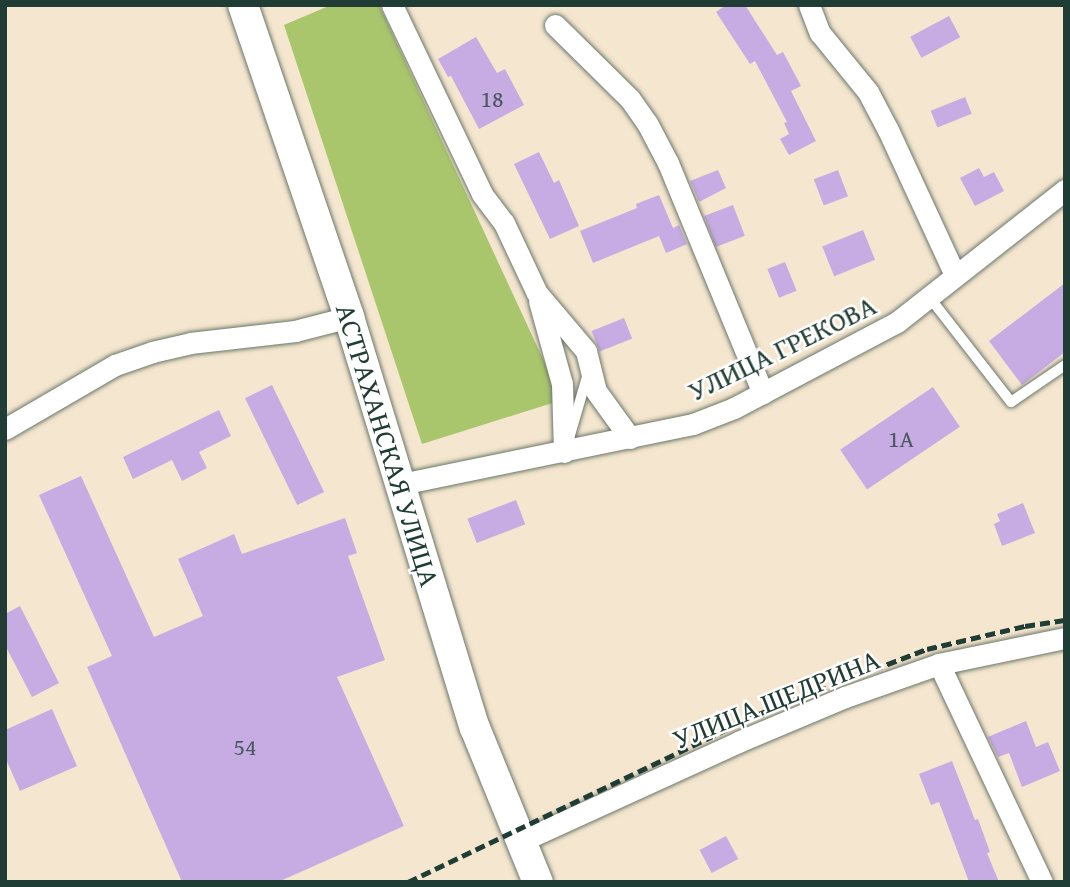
<!DOCTYPE html>
<html>
<head>
<meta charset="utf-8">
<style>
  body { margin:0 }
  #map { position:relative; width:1070px; height:887px; overflow:hidden; background:#f5e6cf; font-family:"Gentium Book Plus",serif }
  div>[style] { position:absolute }
  [style*='--x'] { left:calc(var(--x)*1px); top:calc(var(--y)*1px); width:calc(var(--w)*1px); rotate:calc(var(--a)*1deg) }
  .green>* { inset:0; background:#a9c66d }
  .building>* { inset:0; background:#c7ace4; transform-origin:0 0 }
  .roads { filter:drop-shadow(0 0 2px #6a786a) drop-shadow(0 0 2px #6a786a) }
  .service>* { height:10px; margin:-5px; padding:0 5px; transform-origin:5px; border-radius:5px; background:#fff }
  .minor>* { height:21px; margin:-10.5px; padding:0 10.5px; transform-origin:10.5px; border-radius:10.5px; background:#fff }
  .secondary>* { height:30px; margin:-15px; padding:0 15px; transform-origin:15px; border-radius:15px; background:#fff }
  .rail>* { height:5px; margin-top:-2.5px; transform-origin:0; background:repeating-linear-gradient(90deg,#1f3d34 0 10px,transparent 0 15px) }
  span { translate:-50% -50%; white-space:nowrap; text-align:center; line-height:1.15; -webkit-text-stroke:5px #fff; paint-order:stroke }
  .number-label { font-size:24px; color:#495960 }
  .number-label span { -webkit-text-stroke-width:0 }
  .street-label { font-size:28px; color:#1f3d34 }
  .frame { position:absolute; inset:0; border:7px solid #1f3d34; pointer-events:none }
</style>
</head>
<body>
<div id="map">
  <div class="green">
    <div style="clip-path:polygon(331px 5px,379px 5px,562px 400px,422px 444px,284px 25px)"></div>
  </div>
  <div class="building">
    <div style="clip-path:polygon(726px 5px,745px 5px,777px 55px,783px 52px,801px 86px,791px 91px,816px 141px,789px 155px,780px 139px,789px 134px,784px 123px,787px 122px,755px 61px,750px 64px,716px 12px)"></div>
    <div style="left:949px;top:16px;width:24px;height:44px;rotate:62deg"></div>
    <div style="clip-path:polygon(476px 37px,497px 73px,505px 69px,524px 105px,479px 129px,451px 76px,448px 77px,438px 59px)"></div>
    <div style="left:965px;top:97px;width:18px;height:37px;rotate:68deg"></div>
    <div style="clip-path:polygon(539px 152px,554px 183px,559px 180px,579px 226px,550px 239px,514px 164px)"></div>
    <div style="clip-path:polygon(979px 168px,984px 177px,994px 172px,1004px 191px,975px 206px,960px 178px)"></div>
    <div style="clip-path:polygon(718px 170px,726px 188px,699px 202px,690px 181px)"></div>
    <div style="left:838px;top:170px;width:28px;height:26px;rotate:69deg"></div>
    <div style="clip-path:polygon(659px 195px,673px 228px,679px 225px,687px 244px,666px 253px,659px 236px,593px 263px,580px 231px,637px 208px,636px 204px)"></div>
    <div style="left:733px;top:205px;width:33px;height:31px;rotate:69deg"></div>
    <div style="left:863px;top:230px;width:32px;height:44px;rotate:68deg"></div>
    <div style="left:785px;top:262px;width:31px;height:19px;rotate:68deg"></div>
    <div style="clip-path:polygon(1065px 283px,1065px 352px,1022px 385px,989px 341px)"></div>
    <div style="left:624px;top:318px;width:22px;height:35px;rotate:68deg"></div>
    <div style="left:272px;top:385px;width:119px;height:30px;rotate:64deg"></div>
    <div style="left:933px;top:387px;width:48px;height:112px;rotate:56deg"></div>
    <div style="clip-path:polygon(219px 410px,231px 436px,199px 452px,207px 468px,182px 481px,172px 460px,133px 479px,123px 457px)"></div>
    <div style="clip-path:polygon(81px 476px,154px 637px,203px 616px,178px 559px,234px 534px,242px 554px,345px 518px,357px 553px,348px 556px,385px 660px,337px 677px,404px 826px,278px 882px,182px 882px,87px 667px,112px 656px,39px 495px)"></div>
    <div style="left:516px;top:500px;width:26px;height:52px;rotate:69deg"></div>
    <div style="clip-path:polygon(1023px 503px,1035px 533px,1002px 546px,994px 524px,1000px 521px,997px 514px)"></div>
    <div style="clip-path:polygon(20px 606px,59px 683px,32px 697px,5px 645px,5px 614px)"></div>
    <div style="clip-path:polygon(52px 709px,77px 766px,20px 791px,5px 757px,5px 730px)"></div>
    <div style="clip-path:polygon(1026px 721px,1036px 747px,1048px 742px,1060px 771px,1022px 787px,1009px 753px,998px 757px,988px 737px)"></div>
    <div style="clip-path:polygon(952px 761px,975px 820px,978px 819px,990px 852px,987px 853px,999px 882px,969px 882px,939px 802px,931px 805px,919px 774px)"></div>
    <div style="left:726px;top:836px;width:26px;height:30px;rotate:62deg"></div>
  </div>
  <div class="roads">
    <div class="service">
      <div style="--x:930;--y:298;--w:132;--a:52.1"></div>
      <div style="--x:1011;--y:402;--w:65;--a:-34.4"></div>
      <div style="--x:570;--y:435;--w:60;--a:-73.7"></div>
    </div>
    <div class="minor">
      <div style="--x:392;--y:5;--w:209;--a:64.5"></div>
      <div style="--x:482;--y:194;--w:36;--a:53"></div>
      <div style="--x:504;--y:223;--w:77;--a:64.8"></div>
      <div style="--x:537;--y:293;--w:76;--a:49.8"></div>
      <div style="--x:586;--y:351;--w:41;--a:76"></div>
      <div style="--x:596;--y:391;--w:58;--a:54.1"></div>
      <div style="--x:809;--y:5;--w:30;--a:69"></div>
      <div style="--x:820;--y:33;--w:76;--a:50.9"></div>
      <div style="--x:868;--y:92;--w:43;--a:62.2"></div>
      <div style="--x:888;--y:130;--w:160;--a:65.2"></div>
      <div style="--x:555;--y:25;--w:105;--a:44.6"></div>
      <div style="--x:630;--y:99;--w:29;--a:55"></div>
      <div style="--x:647;--y:123;--w:45;--a:62.3"></div>
      <div style="--x:668;--y:163;--w:249;--a:67.6"></div>
      <div style="--x:539;--y:301;--w:86;--a:74.5"></div>
      <div style="--x:562;--y:384;--w:68;--a:88.3"></div>
      <div style="--x:5;--y:429;--w:127;--a:-30.2"></div>
      <div style="--x:115;--y:365;--w:39;--a:-19"></div>
      <div style="--x:152;--y:352;--w:39;--a:-13"></div>
      <div style="--x:190;--y:343;--w:106;--a:-6.5"></div>
      <div style="--x:295;--y:331;--w:56;--a:-14.5"></div>
      <div style="--x:401;--y:484;--w:298;--a:-11.6"></div>
      <div style="--x:693;--y:424;--w:44;--a:-21.3"></div>
      <div style="--x:734;--y:408;--w:184;--a:-27.8"></div>
      <div style="--x:897;--y:322;--w:214;--a:-38.2"></div>
      <div style="--x:939;--y:664;--w:241;--a:64.7"></div>
      <div style="--x:519;--y:842;--w:241;--a:-24.5"></div>
      <div style="--x:738;--y:742;--w:116;--a:-22.8"></div>
      <div style="--x:845;--y:697;--w:100;--a:-19.3"></div>
      <div style="--x:939;--y:664;--w:129;--a:-11.7"></div>
    </div>
    <div class="secondary">
      <div style="--x:243;--y:5;--w:330;--a:71.2"></div>
      <div style="--x:349;--y:317;--w:430;--a:73"></div>
      <div style="--x:475;--y:728;--w:166;--a:67.8"></div>
    </div>
  </div>
  <div class="rail">
    <div style="--x:408;--y:882;--w:391;--a:-25.6"></div>
    <div style="--x:761;--y:713;--w:178;--a:-21.1"></div>
    <div style="--x:927;--y:649;--w:101;--a:-13.2"></div>
    <div style="--x:1025;--y:626;--w:40;--a:-8.5"></div>
  </div>
  <div class="number-label">
    <span style="left:492px;top:99px">18</span>
    <span style="left:901px;top:439px">1А</span>
    <span style="left:245px;top:747px">54</span>
  </div>
  <div class="street-label">
    <span style="left:782px;top:348px;rotate:-26deg">УЛИЦА ГРЕКОВА</span>
    <span style="left:388px;top:445px;rotate:73deg">АСТРАХАНСКАЯ УЛИЦА</span>
    <span style="left:776px;top:699px;rotate:-22deg">УЛИЦА ЩЕДРИНА</span>
  </div>
  <div class="frame"></div>
</div>
</body>
</html>
